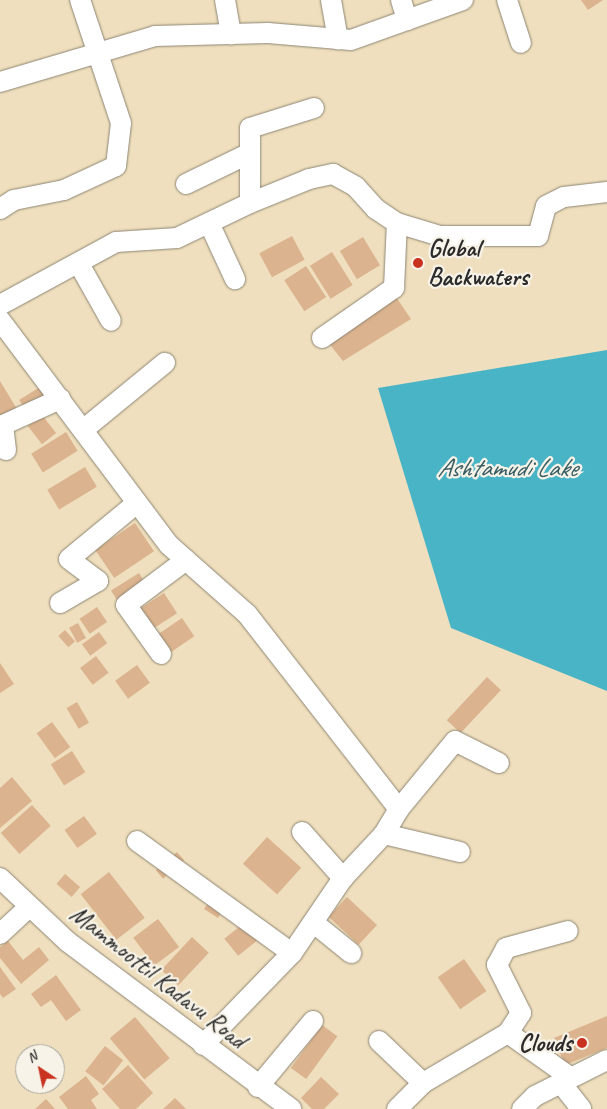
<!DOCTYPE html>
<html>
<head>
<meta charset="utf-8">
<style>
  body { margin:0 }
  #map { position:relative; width:607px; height:1109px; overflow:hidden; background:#efdfbe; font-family:Caveat,sans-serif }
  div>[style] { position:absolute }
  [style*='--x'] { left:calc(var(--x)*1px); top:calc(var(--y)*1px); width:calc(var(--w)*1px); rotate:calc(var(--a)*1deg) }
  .water>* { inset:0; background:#4ab4c7 }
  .building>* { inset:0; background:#dbb38e; transform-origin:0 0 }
  .roads { filter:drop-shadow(0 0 1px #8d8574) drop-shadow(0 0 1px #8d8574) }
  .minor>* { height:20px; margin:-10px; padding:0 10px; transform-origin:10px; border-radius:10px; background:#fff }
  .dots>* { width:14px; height:14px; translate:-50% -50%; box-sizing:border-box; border:2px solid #f7f3e8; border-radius:50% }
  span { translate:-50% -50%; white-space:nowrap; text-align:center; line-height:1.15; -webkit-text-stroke:4.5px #f7f3e8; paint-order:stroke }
  .poi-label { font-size:25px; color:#2b2b2b; font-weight:700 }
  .left { translate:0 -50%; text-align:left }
  .right { translate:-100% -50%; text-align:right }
  .street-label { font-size:25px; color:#2b2b2b }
  .water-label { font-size:26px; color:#365b62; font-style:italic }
  .north { position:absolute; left:15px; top:1044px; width:50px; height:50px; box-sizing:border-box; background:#f7f3e8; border:1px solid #a5a39c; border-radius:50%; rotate:326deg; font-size:14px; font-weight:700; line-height:20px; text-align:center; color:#2b2b2b }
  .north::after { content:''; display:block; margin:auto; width:18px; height:22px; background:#c8321e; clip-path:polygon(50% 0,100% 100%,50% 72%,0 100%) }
</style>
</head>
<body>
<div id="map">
  <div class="water">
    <div style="clip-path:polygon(607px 350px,607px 691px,451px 628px,378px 388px)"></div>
  </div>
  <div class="building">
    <div style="clip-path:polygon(581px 0,603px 0,588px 10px)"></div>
    <div style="left:292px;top:236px;width:27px;height:37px;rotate:62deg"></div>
    <div style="left:363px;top:237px;width:33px;height:27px;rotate:59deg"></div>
    <div style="left:332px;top:252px;width:39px;height:26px;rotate:58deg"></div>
    <div style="left:306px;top:266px;width:37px;height:26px;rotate:57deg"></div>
    <div style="clip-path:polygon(394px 294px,411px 319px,343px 361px,327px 341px)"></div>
    <div style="clip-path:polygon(0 381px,20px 414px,0 426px)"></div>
    <div style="left:48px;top:382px;width:22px;height:34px;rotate:58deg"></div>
    <div style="left:42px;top:415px;width:23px;height:18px;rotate:52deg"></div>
    <div style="left:66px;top:432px;width:22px;height:41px;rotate:58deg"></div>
    <div style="left:85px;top:467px;width:23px;height:44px;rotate:59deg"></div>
    <div style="left:135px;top:523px;width:34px;height:48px;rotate:56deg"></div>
    <div style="left:139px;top:573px;width:19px;height:33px;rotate:58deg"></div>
    <div style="left:164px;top:593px;width:24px;height:32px;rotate:57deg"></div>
    <div style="left:97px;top:607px;width:18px;height:21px;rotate:56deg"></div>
    <div style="left:182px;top:618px;width:22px;height:32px;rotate:56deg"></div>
    <div style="left:78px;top:623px;width:17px;height:10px;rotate:62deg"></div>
    <div style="left:65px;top:630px;width:15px;height:9px;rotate:48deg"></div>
    <div style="left:99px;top:632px;width:14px;height:21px;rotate:54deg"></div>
    <div style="left:96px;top:656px;width:21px;height:20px;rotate:53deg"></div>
    <div style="clip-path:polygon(0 663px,14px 684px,0 693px)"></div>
    <div style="left:137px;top:665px;width:22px;height:27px;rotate:54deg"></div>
    <div style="left:487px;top:677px;width:19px;height:59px;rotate:43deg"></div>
    <div style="left:77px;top:702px;width:24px;height:12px;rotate:60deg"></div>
    <div style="left:52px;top:722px;width:31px;height:19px;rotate:54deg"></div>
    <div style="left:72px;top:751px;width:25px;height:25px;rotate:58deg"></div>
    <div style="clip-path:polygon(12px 777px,32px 801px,0 828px,0 788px)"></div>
    <div style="left:32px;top:805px;width:28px;height:42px;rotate:48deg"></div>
    <div style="left:84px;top:816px;width:22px;height:24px;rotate:54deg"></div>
    <div style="left:267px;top:837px;width:46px;height:36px;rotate:42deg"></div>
    <div style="left:177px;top:852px;width:11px;height:28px;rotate:49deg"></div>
    <div style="left:109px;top:872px;width:58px;height:36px;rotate:52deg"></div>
    <div style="left:65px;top:874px;width:20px;height:13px;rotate:41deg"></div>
    <div style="clip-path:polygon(214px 894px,231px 897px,218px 918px,204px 909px)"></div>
    <div style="left:347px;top:897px;width:41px;height:27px;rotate:43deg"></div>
    <div style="left:250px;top:918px;width:22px;height:33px;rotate:51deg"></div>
    <div style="left:158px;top:919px;width:35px;height:31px;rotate:53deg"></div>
    <div style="left:192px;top:937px;width:23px;height:45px;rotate:43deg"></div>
    <div style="clip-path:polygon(8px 941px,23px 960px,39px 947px,49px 960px,21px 984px,0 958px,0 947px)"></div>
    <div style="left:464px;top:959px;width:39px;height:32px;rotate:55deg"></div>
    <div style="clip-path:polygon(0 967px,16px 989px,3px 998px,0 994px)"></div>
    <div style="clip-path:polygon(56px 975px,81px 1010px,66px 1021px,51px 1000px,41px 1007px,31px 994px)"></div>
    <div style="clip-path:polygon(607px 1016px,607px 1048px,565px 1065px,554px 1038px)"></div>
    <div style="left:135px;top:1017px;width:54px;height:33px;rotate:50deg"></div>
    <div style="left:322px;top:1025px;width:19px;height:53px;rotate:36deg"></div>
    <div style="left:105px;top:1046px;width:23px;height:32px;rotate:38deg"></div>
    <div style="clip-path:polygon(128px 1065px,153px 1093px,136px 1109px,120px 1109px,102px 1089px)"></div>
    <div style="clip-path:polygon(86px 1076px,99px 1094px,91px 1100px,97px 1109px,68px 1109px,59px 1097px)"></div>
    <div style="clip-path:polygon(321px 1077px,339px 1094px,324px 1109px,312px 1109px,301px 1098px)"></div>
    <div style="clip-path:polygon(175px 1098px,186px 1109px,163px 1109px)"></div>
    <div style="clip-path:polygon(46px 1099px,55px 1109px,35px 1109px)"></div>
  </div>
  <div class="roads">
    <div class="minor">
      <div style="--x:225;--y:0;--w:35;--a:80"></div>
      <div style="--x:331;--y:0;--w:40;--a:80"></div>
      <div style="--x:401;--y:0;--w:21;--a:73"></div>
      <div style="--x:507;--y:0;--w:45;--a:72"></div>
      <div style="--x:0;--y:82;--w:162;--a:-16.5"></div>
      <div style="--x:155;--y:36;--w:113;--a:-1.5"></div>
      <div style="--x:268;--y:33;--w:83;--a:4.8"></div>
      <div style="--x:351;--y:40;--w:119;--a:-19.7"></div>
      <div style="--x:186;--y:184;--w:71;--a:-25.8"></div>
      <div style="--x:250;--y:203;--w:75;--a:-90"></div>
      <div style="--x:250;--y:128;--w:67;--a:-17.4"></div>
      <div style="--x:0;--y:209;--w:17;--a:-33"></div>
      <div style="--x:14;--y:200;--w:51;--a:-11.3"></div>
      <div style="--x:64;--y:190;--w:57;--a:-24.8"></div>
      <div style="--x:116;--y:166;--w:43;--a:-83.4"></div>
      <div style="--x:121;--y:123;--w:130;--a:-108.4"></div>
      <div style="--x:209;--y:223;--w:62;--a:65.1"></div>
      <div style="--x:79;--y:264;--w:65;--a:60.7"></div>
      <div style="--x:0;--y:305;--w:132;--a:-28.5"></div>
      <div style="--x:116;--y:242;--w:61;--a:-3.8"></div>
      <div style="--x:177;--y:238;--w:81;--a:-25.6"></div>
      <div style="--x:250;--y:203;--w:64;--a:-22.1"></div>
      <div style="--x:309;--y:179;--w:25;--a:-12"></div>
      <div style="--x:333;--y:174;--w:26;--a:29"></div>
      <div style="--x:356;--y:187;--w:30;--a:48"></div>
      <div style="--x:376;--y:209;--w:25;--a:34"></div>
      <div style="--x:397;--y:223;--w:45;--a:16.8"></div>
      <div style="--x:440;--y:236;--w:98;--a:0"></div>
      <div style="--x:538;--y:236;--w:31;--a:-75"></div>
      <div style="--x:546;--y:206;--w:20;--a:-27"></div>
      <div style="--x:564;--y:197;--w:43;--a:-6.6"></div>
      <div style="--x:0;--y:320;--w:281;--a:53.1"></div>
      <div style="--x:169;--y:545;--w:104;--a:41.5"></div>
      <div style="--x:247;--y:614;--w:247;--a:52.1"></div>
      <div style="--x:399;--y:809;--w:29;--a:121"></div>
      <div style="--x:384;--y:834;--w:60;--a:133"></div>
      <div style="--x:343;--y:878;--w:91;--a:124.2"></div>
      <div style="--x:292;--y:953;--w:128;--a:134.1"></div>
      <div style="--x:322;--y:338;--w:88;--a:-34.8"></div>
      <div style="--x:394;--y:288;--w:65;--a:-87.4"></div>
      <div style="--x:83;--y:430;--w:106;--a:-39.3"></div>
      <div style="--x:6;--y:450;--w:25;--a:-97"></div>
      <div style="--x:3;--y:425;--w:63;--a:-24.5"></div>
      <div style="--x:60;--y:603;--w:44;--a:-30.1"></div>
      <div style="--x:98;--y:581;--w:36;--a:-143"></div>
      <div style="--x:69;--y:559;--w:88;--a:-39.5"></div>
      <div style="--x:161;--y:654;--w:60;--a:-125.5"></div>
      <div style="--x:126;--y:605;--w:75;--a:-36.9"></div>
      <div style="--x:399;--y:809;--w:88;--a:-50.5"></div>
      <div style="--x:455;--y:741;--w:49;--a:26.6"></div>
      <div style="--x:302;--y:832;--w:62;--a:48.3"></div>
      <div style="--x:384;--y:834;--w:78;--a:13.3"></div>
      <div style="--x:137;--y:841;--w:191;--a:35.9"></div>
      <div style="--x:0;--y:878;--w:93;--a:43.3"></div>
      <div style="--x:68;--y:942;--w:279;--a:36.8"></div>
      <div style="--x:314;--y:923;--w:48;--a:39"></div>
      <div style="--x:0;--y:934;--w:38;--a:-43"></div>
      <div style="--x:508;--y:1033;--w:24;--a:-57"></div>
      <div style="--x:521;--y:1013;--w:54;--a:-116.6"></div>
      <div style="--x:497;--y:965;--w:19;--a:-62"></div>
      <div style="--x:506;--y:948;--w:64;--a:-15.3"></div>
      <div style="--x:379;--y:1041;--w:61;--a:43.7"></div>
      <div style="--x:561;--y:1083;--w:33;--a:52"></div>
      <div style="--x:258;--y:1087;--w:86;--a:-50.2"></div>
      <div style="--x:397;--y:1109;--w:37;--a:-45"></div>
      <div style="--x:423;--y:1083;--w:99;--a:-30.5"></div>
      <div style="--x:508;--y:1033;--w:77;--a:35.5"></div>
      <div style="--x:522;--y:1109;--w:18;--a:-45"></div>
      <div style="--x:535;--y:1096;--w:80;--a:-26.6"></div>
    </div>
  </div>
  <div class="dots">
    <div style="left:418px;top:263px;background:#c8321e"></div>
    <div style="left:582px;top:1043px;background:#c8321e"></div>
  </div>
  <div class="poi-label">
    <span class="left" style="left:428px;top:263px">Global<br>Backwaters</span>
    <span class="right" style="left:572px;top:1043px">Clouds</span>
  </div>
  <div class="street-label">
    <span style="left:158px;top:977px;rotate:38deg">Mammoottil Kadavu Road</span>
  </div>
  <div class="water-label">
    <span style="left:507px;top:468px">Ashtamudi Lake</span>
  </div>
  <div class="north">N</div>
</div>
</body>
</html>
